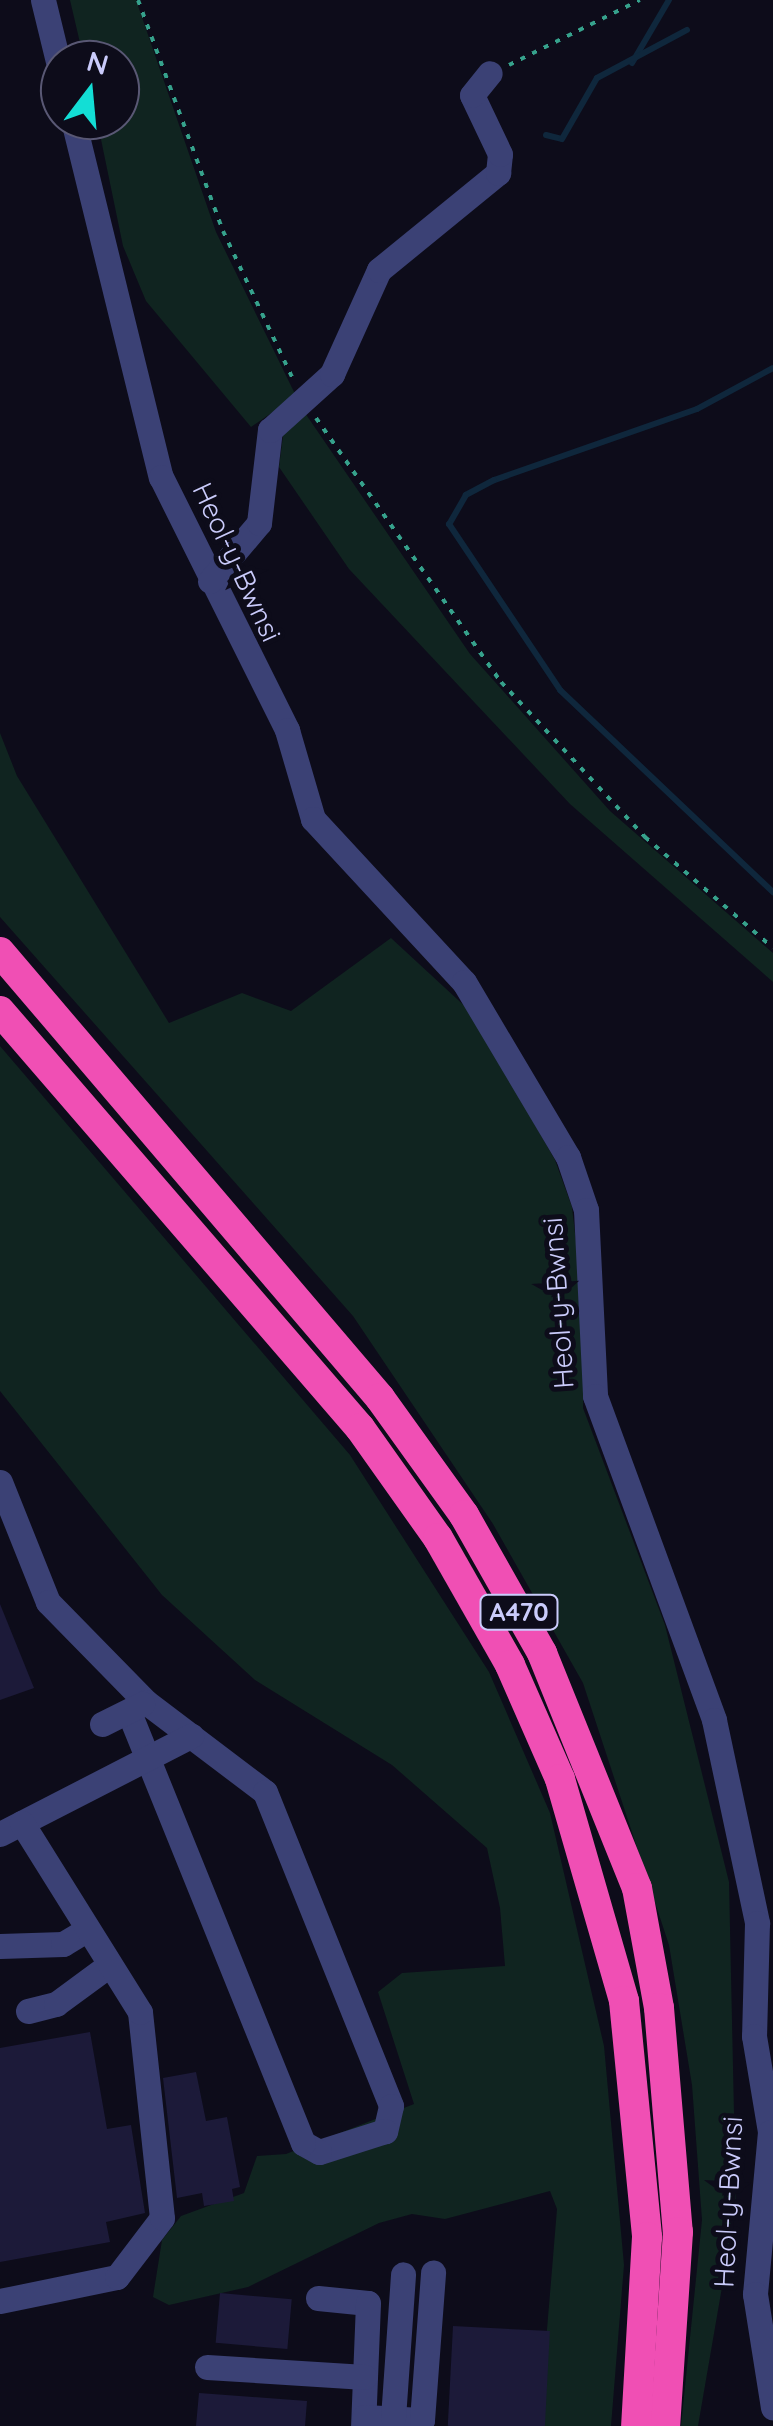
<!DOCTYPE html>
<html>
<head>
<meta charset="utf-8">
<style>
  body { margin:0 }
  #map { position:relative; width:773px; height:2426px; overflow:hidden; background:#0d0c1a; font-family:Quicksand,sans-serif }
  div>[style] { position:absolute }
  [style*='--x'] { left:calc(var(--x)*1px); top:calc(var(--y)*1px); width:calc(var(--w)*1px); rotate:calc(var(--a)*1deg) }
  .green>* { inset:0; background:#102420 }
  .stream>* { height:6px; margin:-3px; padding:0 3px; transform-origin:3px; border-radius:3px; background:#0f273c }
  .building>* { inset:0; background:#1c1a39; transform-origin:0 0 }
  .path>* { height:4px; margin-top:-2px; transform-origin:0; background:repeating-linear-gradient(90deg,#36a28c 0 5px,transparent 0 13px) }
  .minor>* { height:25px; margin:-12.5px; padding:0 12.5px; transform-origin:12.5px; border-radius:12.5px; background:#3b4175 }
  .highway>* { height:30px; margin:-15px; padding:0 15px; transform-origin:15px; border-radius:15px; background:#f04fb4 }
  span { translate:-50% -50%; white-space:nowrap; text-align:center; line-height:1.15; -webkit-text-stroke:10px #0d0c1a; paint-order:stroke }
  .shield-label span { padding:2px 8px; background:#0d0c1a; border:2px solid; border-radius:8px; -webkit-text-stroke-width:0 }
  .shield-label { font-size:25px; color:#cacbfb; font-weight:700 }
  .street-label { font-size:28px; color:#cacbfb }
  .north { position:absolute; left:40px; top:40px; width:100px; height:100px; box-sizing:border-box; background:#0d0c1a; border:2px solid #595874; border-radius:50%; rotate:16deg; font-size:28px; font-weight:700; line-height:40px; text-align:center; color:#cacbfb }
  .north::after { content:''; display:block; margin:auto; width:35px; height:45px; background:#13ded5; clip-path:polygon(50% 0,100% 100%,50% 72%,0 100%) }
</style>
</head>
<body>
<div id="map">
  <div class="green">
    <div style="clip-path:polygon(70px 0,136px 0,216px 232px,296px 396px,251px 427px,146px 301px,123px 246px,97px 120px,120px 120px,120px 60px,84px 60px)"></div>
    <div style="clip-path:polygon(305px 413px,470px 654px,610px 811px,773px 953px,773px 982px,570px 804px,349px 569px,279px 467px,284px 428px)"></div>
    <div style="clip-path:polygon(0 733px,17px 776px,169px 1023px,242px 993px,291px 1011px,391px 938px,470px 1011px,555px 1160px,572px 1207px,585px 1322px,583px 1408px,665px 1625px,729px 1882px,736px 2206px,698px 2426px,681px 2426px,702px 2220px,692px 2085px,669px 1945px,583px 1683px,493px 1524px,353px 1316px,0 917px)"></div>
    <div style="clip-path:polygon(0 1046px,350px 1455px,489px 1672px,550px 1813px,604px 2046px,624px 2265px,611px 2426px,539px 2426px,557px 2209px,550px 2191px,445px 2219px,412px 2214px,379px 2223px,248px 2287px,169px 2305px,153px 2297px,162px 2240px,181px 2216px,244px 2193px,257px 2156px,286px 2154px,414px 2104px,378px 1992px,402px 1973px,505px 1966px,500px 1908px,487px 1848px,392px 1765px,255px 1680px,162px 1595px,0 1391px)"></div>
  </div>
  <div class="stream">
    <div style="--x:632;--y:63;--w:73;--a:-59.6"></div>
    <div style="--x:546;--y:135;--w:16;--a:14"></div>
    <div style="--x:562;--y:139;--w:70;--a:-60.2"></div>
    <div style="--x:597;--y:78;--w:102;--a:-28.1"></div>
    <div style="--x:773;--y:368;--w:86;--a:151.7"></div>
    <div style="--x:697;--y:409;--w:215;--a:160.7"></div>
    <div style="--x:494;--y:480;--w:32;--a:152"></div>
    <div style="--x:466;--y:495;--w:34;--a:120"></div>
    <div style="--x:449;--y:524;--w:200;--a:56.2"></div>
    <div style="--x:560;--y:690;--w:294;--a:43.5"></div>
  </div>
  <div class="building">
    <div style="clip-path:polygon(0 1604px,34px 1688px,0 1700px)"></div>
    <div style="clip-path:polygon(90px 2032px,107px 2129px,131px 2125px,145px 2213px,106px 2222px,110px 2242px,0 2262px,0 2048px)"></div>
    <div style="clip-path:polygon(196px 2072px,206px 2121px,227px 2117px,240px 2187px,232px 2189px,234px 2201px,204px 2206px,202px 2193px,177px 2198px,163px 2078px)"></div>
    <div style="left:220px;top:2293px;width:72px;height:50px;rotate:5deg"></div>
    <div style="left:453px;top:2326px;width:97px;height:100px;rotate:3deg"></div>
    <div style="clip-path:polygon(199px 2393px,307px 2401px,305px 2426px,196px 2426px)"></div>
  </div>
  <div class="path">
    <div style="--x:138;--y:0;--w:246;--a:69.8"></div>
    <div style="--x:223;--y:231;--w:164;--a:64.7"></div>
    <div style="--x:509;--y:65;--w:146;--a:-26.4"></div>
    <div style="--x:316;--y:418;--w:322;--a:55"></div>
    <div style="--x:501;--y:682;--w:212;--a:47.1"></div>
    <div style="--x:645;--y:837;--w:169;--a:40.9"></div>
  </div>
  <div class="minor">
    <div style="--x:43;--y:0;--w:72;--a:76.3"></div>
    <div style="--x:73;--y:120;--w:368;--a:76.2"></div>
    <div style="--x:161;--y:477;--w:283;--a:63.5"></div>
    <div style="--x:287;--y:730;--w:93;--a:73.7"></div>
    <div style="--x:313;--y:819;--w:222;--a:47.2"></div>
    <div style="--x:464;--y:982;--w:204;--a:59.3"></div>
    <div style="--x:568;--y:1157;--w:56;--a:71.2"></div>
    <div style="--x:586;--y:1210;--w:186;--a:87.2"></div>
    <div style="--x:595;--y:1396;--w:345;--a:69.8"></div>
    <div style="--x:714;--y:1720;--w:208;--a:78"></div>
    <div style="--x:757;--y:1923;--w:113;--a:91.5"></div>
    <div style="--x:754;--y:2036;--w:97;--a:80.5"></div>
    <div style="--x:770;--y:2132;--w:163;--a:95.3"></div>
    <div style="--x:755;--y:2294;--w:115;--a:81"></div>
    <div style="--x:210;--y:581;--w:76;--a:-49.8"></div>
    <div style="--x:259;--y:523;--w:94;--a:-83.3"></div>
    <div style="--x:270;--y:430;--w:84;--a:-42.1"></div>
    <div style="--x:332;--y:374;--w:114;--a:-65.7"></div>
    <div style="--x:379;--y:270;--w:154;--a:-39.2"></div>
    <div style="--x:498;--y:173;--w:19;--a:-84"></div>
    <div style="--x:500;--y:154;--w:65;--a:-115.4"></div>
    <div style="--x:472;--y:95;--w:28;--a:-51"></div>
    <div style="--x:0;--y:1482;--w:129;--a:68.2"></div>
    <div style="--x:48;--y:1602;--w:140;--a:45.6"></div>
    <div style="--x:146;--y:1702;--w:149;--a:37.1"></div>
    <div style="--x:265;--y:1792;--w:338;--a:68.1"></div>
    <div style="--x:391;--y:2106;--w:26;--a:103"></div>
    <div style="--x:385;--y:2131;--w:69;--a:162.3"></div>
    <div style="--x:319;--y:2152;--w:18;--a:-151"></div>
    <div style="--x:303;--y:2143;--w:465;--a:-112"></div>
    <div style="--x:102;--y:1724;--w:45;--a:-26.6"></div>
    <div style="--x:0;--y:1834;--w:215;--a:-27.2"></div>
    <div style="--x:0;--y:1946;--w:63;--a:-1.8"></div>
    <div style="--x:63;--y:1944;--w:23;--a:-31"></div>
    <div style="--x:28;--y:2011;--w:29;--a:-14"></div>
    <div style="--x:56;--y:2004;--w:61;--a:-36.3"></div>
    <div style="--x:318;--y:2298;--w:50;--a:5.7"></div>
    <div style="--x:368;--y:2303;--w:123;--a:92.3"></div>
    <div style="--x:0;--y:2301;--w:119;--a:-11.6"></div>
    <div style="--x:117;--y:2277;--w:74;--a:-52.7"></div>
    <div style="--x:162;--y:2218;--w:207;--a:-96.1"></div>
    <div style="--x:140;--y:2012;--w:223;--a:-122"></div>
    <div style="--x:207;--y:2367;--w:158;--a:3.6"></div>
    <div style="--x:364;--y:2417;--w:58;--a:3"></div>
    <div style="--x:422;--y:2420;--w:148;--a:-85.7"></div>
    <div style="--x:393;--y:2418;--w:144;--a:-86"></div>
  </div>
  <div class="highway">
    <div style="--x:0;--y:952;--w:586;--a:49.57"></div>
    <div style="--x:380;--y:1398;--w:144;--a:54.3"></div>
    <div style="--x:464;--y:1515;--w:159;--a:60.5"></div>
    <div style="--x:542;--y:1653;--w:253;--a:68"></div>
    <div style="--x:637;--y:1888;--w:122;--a:79.6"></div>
    <div style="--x:659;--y:2008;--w:225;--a:85.2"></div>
    <div style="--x:678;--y:2232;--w:194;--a:93.8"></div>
    <div style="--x:0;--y:1011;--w:551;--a:49.2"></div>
    <div style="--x:360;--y:1428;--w:135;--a:54.7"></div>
    <div style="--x:438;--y:1538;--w:146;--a:60.4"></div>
    <div style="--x:510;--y:1665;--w:124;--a:66.3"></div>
    <div style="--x:560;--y:1779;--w:231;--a:73.9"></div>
    <div style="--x:624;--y:2001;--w:237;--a:84.4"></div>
    <div style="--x:647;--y:2237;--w:189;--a:93.3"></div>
  </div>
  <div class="shield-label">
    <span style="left:519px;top:1612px">A470</span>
  </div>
  <div class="street-label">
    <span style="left:237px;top:562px;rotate:65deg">Heol-y-Bwnsi</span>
    <span style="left:558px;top:1303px;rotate:-94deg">Heol-y-Bwnsi</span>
    <span style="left:728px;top:2202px;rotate:-87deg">Heol-y-Bwnsi</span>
  </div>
  <div class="north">N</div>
</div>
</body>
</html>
